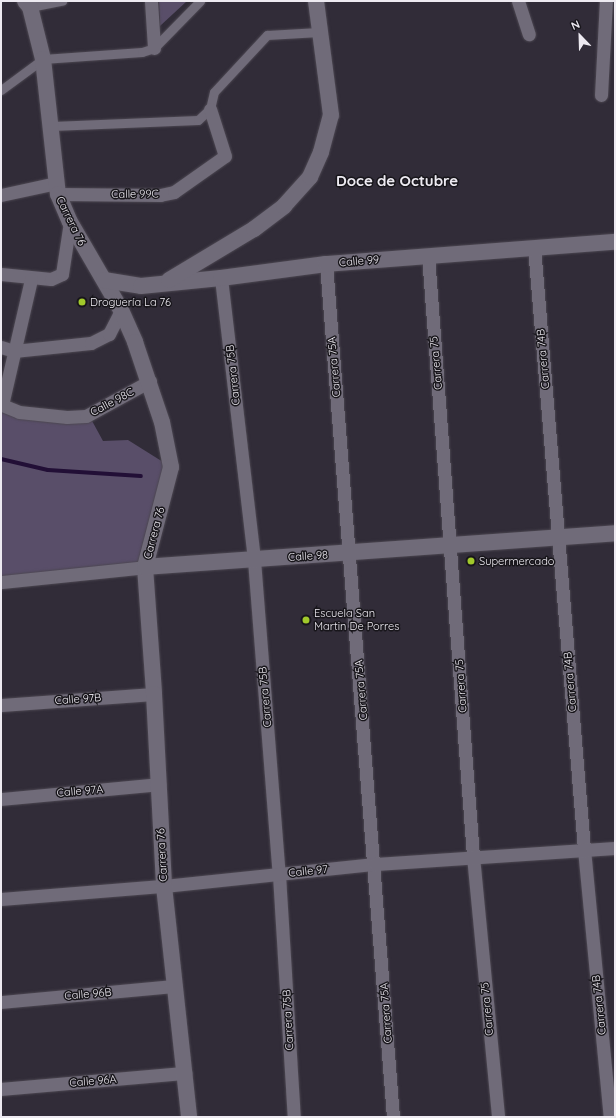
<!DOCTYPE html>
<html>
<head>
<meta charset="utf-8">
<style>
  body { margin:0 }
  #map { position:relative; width:616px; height:1118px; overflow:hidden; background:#312c38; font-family:Quicksand,sans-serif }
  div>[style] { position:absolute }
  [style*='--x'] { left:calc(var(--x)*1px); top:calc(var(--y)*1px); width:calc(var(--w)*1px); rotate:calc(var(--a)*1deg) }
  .green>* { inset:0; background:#594e69 }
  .stream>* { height:4px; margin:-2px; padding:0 2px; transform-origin:2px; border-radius:2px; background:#220f36 }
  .roads { filter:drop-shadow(0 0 1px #4c4751) drop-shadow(0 0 1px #4c4751) }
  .pedestrian>* { height:9px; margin:-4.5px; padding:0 4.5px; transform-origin:4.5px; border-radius:4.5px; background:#706b79 }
  .minor>* { height:13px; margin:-6.5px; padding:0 6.5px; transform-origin:6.5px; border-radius:6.5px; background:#706b79 }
  .tertiary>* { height:16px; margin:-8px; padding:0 8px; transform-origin:8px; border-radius:8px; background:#706b79 }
  .dots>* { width:11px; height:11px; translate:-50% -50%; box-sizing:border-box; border:2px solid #18161b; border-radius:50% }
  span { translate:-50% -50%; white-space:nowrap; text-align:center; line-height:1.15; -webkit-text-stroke:3px #18161b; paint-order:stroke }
  .street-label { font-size:11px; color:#edeaf1 }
  .poi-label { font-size:11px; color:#edeaf1 }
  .left { translate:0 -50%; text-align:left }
  .district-label { font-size:15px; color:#edeaf1; font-weight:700 }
  .frame { position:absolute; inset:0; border:2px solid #edeaf1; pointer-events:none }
  .north { position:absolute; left:560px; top:16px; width:40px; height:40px; -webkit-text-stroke:3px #18161b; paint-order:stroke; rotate:337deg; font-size:11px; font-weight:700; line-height:16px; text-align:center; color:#edeaf1 }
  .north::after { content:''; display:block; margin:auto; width:14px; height:18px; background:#edeaf1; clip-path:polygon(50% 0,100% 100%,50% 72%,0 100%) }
</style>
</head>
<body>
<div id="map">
  <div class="green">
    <div style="clip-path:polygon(159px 1px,187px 1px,160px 26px)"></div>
    <div style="clip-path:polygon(1px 405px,91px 419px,103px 441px,128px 440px,171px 467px,145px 567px,1px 582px)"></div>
  </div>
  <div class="stream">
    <div style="--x:1;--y:459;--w:48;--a:13.2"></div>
    <div style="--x:48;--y:470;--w:93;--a:3.7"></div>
  </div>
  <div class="roads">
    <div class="pedestrian">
      <div style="--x:30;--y:7;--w:33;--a:-11"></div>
      <div style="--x:1;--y:90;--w:52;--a:-36.4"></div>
      <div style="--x:43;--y:59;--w:99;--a:-4"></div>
      <div style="--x:142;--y:52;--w:13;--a:-18"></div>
      <div style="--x:154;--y:48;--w:66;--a:-45.6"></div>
      <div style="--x:52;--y:126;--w:146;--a:-2.4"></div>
      <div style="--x:198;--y:120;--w:16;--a:-43"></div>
      <div style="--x:210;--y:109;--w:17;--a:-77"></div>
      <div style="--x:214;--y:92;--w:78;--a:-47.1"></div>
      <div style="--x:267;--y:35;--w:52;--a:-3.3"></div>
    </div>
    <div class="minor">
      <div style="--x:151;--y:1;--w:47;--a:86.3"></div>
      <div style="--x:518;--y:1;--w:35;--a:72"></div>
      <div style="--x:601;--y:95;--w:94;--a:-87"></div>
      <div style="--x:58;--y:194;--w:102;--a:0.6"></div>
      <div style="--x:160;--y:195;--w:14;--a:-12"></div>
      <div style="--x:174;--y:192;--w:62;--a:-35.2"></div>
      <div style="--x:225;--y:156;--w:49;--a:-107.7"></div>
      <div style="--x:1;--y:195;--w:56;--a:-12.3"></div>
      <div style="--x:534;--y:247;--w:604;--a:85.25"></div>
      <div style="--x:584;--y:849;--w:269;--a:84.5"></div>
      <div style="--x:428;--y:255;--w:603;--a:85.72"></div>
      <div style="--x:473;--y:856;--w:262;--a:84.5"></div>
      <div style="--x:326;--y:264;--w:856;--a:85.51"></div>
      <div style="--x:1;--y:274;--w:50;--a:5.7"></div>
      <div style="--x:51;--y:279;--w:12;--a:-24"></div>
      <div style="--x:62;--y:274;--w:53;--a:-81.3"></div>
      <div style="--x:221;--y:278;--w:284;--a:83.3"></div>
      <div style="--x:254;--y:560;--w:316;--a:85.5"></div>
      <div style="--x:279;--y:875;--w:242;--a:86.5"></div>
      <div style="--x:1;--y:347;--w:14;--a:17"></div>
      <div style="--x:14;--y:351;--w:77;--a:-5.9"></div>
      <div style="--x:91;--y:343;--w:20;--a:-27"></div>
      <div style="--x:109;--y:334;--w:27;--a:-63"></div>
      <div style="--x:2;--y:405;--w:18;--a:22"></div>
      <div style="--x:19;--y:412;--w:48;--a:5.9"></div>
      <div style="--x:67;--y:417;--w:19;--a:-3"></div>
      <div style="--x:86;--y:416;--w:73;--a:-28.7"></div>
      <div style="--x:2;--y:405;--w:129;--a:-77"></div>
      <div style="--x:1;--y:582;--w:145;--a:-5.9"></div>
      <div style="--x:1;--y:705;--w:153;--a:-4.1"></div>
      <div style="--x:1;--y:799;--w:159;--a:-5.4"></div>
      <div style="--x:1;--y:899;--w:164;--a:-4.6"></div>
      <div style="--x:164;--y:886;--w:212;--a:-6"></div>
      <div style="--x:375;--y:864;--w:241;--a:-3.8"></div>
      <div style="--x:1;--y:1002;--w:175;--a:-5.3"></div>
      <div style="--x:1;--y:1089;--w:185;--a:-5"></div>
    </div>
    <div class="tertiary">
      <div style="--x:25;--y:1;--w:8;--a:50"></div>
      <div style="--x:30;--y:7;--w:54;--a:76"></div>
      <div style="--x:43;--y:59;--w:136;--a:83.7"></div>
      <div style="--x:58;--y:194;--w:30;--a:67"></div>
      <div style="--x:70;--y:222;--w:102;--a:59.9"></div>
      <div style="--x:121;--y:310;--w:35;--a:66"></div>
      <div style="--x:135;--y:342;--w:84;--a:71.4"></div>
      <div style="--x:162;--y:422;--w:46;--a:78.7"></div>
      <div style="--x:171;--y:467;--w:103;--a:104.6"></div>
      <div style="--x:145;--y:567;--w:127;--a:85.9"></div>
      <div style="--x:154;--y:694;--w:192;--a:87"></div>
      <div style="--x:164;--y:886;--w:232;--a:83.8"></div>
      <div style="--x:104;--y:280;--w:37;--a:9"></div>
      <div style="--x:141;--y:286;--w:80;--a:-5.7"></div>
      <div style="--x:221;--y:278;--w:106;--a:-7.6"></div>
      <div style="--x:326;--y:264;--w:290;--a:-4.4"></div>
      <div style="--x:169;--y:280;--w:99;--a:-31"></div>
      <div style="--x:254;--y:229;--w:38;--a:-37"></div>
      <div style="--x:284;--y:206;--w:39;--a:-48"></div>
      <div style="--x:310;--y:177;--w:27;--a:-66"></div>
      <div style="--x:321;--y:152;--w:38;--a:-75"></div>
      <div style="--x:331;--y:115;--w:115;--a:-97.5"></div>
      <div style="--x:145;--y:567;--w:471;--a:-4.1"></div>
    </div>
  </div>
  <div class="dots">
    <div style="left:82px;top:302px;background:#a1c92b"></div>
    <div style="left:471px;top:561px;background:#a1c92b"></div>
    <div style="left:306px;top:620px;background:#a1c92b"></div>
  </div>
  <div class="street-label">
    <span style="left:135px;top:194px;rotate:-1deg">Calle 99C</span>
    <span style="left:71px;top:221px;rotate:64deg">Carrera 76</span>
    <span style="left:359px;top:261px;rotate:-5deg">Calle 99</span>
    <span style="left:543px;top:359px;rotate:-95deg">Carrera 74B</span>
    <span style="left:436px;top:363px;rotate:-95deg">Carrera 75</span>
    <span style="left:334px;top:367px;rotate:-95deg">Carrera 75A</span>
    <span style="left:233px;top:375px;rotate:-96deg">Carrera 75B</span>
    <span style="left:112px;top:402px;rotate:-28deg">Calle 98C</span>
    <span style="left:154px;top:533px;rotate:-75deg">Carrera 76</span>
    <span style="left:308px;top:556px;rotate:-4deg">Calle 98</span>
    <span style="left:570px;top:682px;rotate:-95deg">Carrera 74B</span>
    <span style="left:461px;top:686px;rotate:-94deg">Carrera 75</span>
    <span style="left:361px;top:690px;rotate:-95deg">Carrera 75A</span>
    <span style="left:265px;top:697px;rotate:-95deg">Carrera 75B</span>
    <span style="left:78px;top:699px;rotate:-4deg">Calle 97B</span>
    <span style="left:80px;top:791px;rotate:-5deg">Calle 97A</span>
    <span style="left:162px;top:855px;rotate:-93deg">Carrera 76</span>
    <span style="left:308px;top:871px;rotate:-6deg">Calle 97</span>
    <span style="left:88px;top:994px;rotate:-5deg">Calle 96B</span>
    <span style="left:599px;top:1005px;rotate:-96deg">Carrera 74B</span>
    <span style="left:487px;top:1009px;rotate:-95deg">Carrera 75</span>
    <span style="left:386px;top:1013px;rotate:-94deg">Carrera 75A</span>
    <span style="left:288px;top:1020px;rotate:-93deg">Carrera 75B</span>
    <span style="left:93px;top:1081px;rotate:-5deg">Calle 96A</span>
  </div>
  <div class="poi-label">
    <span class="left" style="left:90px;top:302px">Droguería La 76</span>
    <span class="left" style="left:479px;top:561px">Supermercado</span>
    <span class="left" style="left:314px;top:620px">Escuela San<br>Martin De Porres</span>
  </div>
  <div class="district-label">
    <span style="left:397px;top:181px">Doce de Octubre</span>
  </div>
  <div class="frame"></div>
  <div class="north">N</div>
</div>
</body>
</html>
